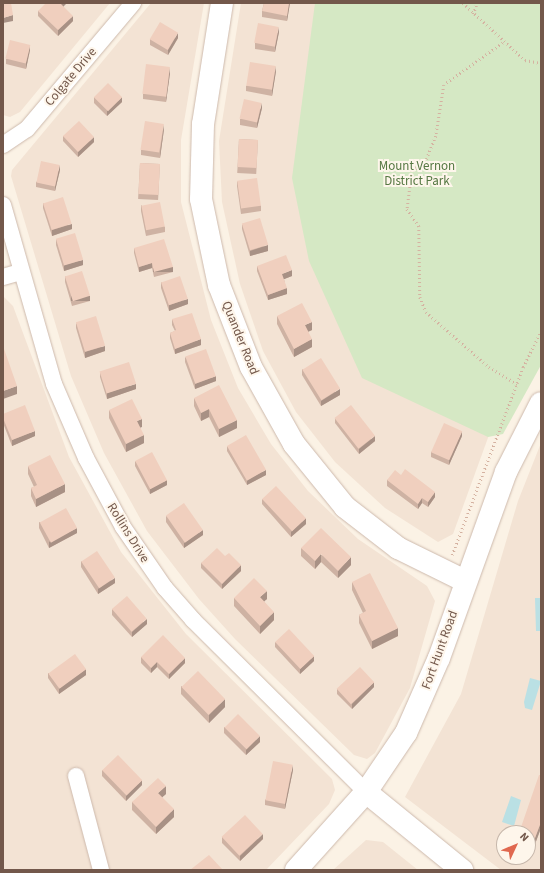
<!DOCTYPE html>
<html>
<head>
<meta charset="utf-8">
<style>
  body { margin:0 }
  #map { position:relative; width:544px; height:873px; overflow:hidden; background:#fbf2e5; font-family:"Source Sans 3",sans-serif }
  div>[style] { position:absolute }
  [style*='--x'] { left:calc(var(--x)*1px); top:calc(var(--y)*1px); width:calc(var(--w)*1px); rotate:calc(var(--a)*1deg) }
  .residential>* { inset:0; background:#f3e3d4 }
  .green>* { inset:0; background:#d5e8c4 }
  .water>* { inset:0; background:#bae0e4 }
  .path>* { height:2.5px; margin-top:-1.25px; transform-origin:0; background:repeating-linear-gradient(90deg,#d5b2a1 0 1px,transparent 0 4px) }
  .roads { filter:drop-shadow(0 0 1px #cdb9ac) drop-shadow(0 0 1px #cdb9ac) }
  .street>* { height:16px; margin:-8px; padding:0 8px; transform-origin:8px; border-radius:8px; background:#fff }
  .secondary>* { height:22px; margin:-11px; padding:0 11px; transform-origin:11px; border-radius:11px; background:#fff }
  .wall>* { inset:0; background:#ceb2a3; transform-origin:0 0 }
  .shaded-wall>* { inset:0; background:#a89185; transform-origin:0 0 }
  .building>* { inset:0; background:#f0cfbe; transform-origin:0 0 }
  span { translate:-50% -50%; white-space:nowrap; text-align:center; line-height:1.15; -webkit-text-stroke:4px #fef6eb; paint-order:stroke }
  .street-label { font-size:13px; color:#73584b }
  .park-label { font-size:13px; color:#567843 }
  .frame { position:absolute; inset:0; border:4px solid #73584b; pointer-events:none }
  .north { position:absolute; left:496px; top:825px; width:40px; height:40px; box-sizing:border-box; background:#fef6eb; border:1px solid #c6b7ab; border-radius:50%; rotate:46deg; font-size:11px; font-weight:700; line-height:16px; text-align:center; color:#73584b }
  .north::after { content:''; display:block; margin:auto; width:14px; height:18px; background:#e0684f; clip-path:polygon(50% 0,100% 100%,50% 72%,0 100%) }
</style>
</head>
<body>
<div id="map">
  <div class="residential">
    <div style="clip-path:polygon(3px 3px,110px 3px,20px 112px,10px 117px,3px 115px)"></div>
    <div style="clip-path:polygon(151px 3px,204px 3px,181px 140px,181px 202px,211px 320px,238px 388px,271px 444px,308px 491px,358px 539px,427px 586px,435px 601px,410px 688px,375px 753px,367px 759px,354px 755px,235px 639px,199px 599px,147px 531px,104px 453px,71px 376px,11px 176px,12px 170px)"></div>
    <div style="clip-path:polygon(241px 3px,316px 3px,489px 435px,453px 534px,438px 542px,385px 508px,335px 462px,296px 412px,263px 351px,240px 284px,222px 202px,219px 141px)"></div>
    <div style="clip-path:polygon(3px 296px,13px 306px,69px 457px,121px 552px,186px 634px,332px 779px,335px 790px,329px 804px,266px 870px,3px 870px)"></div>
    <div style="clip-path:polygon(evenodd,541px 443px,541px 870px,501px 870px,405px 797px,461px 694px,518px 501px,541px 443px,504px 833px,528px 833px,528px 857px,504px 857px,504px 833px)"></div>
    <div style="clip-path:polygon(366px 840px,383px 842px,418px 870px,333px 870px)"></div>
  </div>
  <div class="green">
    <div style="clip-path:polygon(315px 3px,541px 3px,541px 365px,503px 434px,488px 437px,362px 378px,309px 261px,292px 178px)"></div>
  </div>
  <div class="water">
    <div style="clip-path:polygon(535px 598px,541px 598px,541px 631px,536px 631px)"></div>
    <div style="clip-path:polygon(530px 678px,541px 681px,532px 710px,525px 708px,524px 702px)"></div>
    <div style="clip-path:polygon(511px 796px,521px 800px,514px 826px,502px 822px)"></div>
  </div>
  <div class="path">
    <div style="--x:463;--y:3;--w:84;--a:42.6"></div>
    <div style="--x:525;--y:60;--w:16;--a:11"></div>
    <div style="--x:473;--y:14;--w:12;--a:-70"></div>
    <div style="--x:503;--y:43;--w:72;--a:144.6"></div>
    <div style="--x:444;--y:85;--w:52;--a:98.9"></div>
    <div style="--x:436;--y:136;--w:27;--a:112"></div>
    <div style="--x:426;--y:161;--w:17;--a:144"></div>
    <div style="--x:412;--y:171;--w:38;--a:97"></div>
    <div style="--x:407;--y:209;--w:21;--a:55"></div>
    <div style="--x:419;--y:226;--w:71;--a:89.2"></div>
    <div style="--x:420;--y:297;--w:16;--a:68"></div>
    <div style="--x:426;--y:312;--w:84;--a:41.1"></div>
    <div style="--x:489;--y:367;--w:33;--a:31"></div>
    <div style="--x:452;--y:555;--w:201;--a:-69.3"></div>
    <div style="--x:523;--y:367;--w:40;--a:-63.4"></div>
  </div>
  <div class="roads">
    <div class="street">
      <div style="--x:3;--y:145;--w:29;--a:-34"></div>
      <div style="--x:27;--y:129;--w:165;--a:-49.9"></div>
      <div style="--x:3;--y:205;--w:186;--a:74.1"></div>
      <div style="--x:54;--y:384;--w:81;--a:66.6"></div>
      <div style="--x:86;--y:458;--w:78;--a:61.8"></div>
      <div style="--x:123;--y:527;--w:74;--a:55.5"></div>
      <div style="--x:165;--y:588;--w:43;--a:48.8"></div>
      <div style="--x:193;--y:620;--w:244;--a:44.8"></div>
      <div style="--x:3;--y:277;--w:19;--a:-16"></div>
      <div style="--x:76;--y:776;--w:97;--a:75.1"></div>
    </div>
    <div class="secondary">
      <div style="--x:222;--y:3;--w:122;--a:98.9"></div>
      <div style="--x:203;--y:124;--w:75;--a:91.5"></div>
      <div style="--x:201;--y:199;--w:88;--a:78.2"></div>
      <div style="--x:219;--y:285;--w:88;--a:68.7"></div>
      <div style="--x:251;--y:367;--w:88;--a:60.8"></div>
      <div style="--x:294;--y:444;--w:81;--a:51"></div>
      <div style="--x:345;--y:507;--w:67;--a:37.7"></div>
      <div style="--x:398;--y:548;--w:75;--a:26.2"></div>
      <div style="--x:366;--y:792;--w:124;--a:39.1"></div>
      <div style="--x:296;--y:870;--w:105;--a:-48.1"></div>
      <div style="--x:366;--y:792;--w:71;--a:-55.9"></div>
      <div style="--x:406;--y:733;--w:82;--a:-66.3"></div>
      <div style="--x:439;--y:658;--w:198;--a:-70.2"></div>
      <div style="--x:506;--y:472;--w:77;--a:-63.1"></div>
    </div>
  </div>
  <div class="wall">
    <div style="clip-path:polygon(66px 3px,63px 6px,73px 21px,58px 36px,38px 16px,38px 11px)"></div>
    <div style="clip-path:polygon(264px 3px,290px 3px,287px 21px,262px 17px,262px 11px)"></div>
    <div style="clip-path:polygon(279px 32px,275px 52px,255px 49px,255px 43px)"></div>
    <div style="clip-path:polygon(178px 38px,168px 55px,150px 45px,150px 39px)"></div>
    <div style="clip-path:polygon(30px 50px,26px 69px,6px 64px,6px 59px)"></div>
    <div style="clip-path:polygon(276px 71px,272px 96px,246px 91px,246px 86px)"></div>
    <div style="clip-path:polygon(170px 73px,166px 102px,143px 99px,143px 94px)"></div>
    <div style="clip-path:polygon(94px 97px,122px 102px,107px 116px,94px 103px)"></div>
    <div style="clip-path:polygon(262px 108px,257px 128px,240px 125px,240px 119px)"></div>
    <div style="clip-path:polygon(164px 129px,160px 158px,141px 155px,141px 150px)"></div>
    <div style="clip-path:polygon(63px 136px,94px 142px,78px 157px,63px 141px)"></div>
    <div style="left:239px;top:139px;width:19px;height:34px;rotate:3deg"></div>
    <div style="left:140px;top:163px;width:20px;height:36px;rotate:3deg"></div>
    <div style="clip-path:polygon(60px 170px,55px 191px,36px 187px,36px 182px)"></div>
    <div style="clip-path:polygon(237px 181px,261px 206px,261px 211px,241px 214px,237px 186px)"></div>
    <div style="clip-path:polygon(43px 203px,72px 229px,52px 236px,43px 208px)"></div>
    <div style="clip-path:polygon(141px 205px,165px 227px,165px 232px,146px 236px,141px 211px)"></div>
    <div style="clip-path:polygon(242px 224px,268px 251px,250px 256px,242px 229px)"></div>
    <div style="clip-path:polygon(56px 239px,83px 265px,64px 271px,56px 245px)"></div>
    <div style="clip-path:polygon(134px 248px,173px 272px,154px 277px,152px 268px,139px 272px,134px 253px)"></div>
    <div style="clip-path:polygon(257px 266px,292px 276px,284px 279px,287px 294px,268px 300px,257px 271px)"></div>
    <div style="clip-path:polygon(65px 276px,90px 301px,72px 306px,65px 282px)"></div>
    <div style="clip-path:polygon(161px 282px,188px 304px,169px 311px,161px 288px)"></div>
    <div style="clip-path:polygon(277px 316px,312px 330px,308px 332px,312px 347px,294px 357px,277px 324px)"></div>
    <div style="clip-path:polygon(172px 319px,201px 345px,175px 354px,170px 338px,170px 333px,175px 331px,172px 325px)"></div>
    <div style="clip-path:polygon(76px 323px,105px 351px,85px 358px,76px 328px)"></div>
    <div style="clip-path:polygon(185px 357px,216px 381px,195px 389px,185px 362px)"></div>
    <div style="clip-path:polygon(302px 369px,340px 395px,321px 406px,302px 375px)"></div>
    <div style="clip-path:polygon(100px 372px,136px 389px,107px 399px,100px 377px)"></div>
    <div style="clip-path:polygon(194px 398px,237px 428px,219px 437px,209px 417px,201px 421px,194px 406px)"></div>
    <div style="clip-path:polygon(109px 410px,142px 427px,140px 427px,144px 443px,126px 452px,109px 418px)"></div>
    <div style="clip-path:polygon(3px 414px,35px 436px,12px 446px,3px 423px)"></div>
    <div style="clip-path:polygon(335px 418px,375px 441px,359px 454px,335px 423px)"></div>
    <div style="clip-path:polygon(462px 436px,449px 465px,431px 457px,431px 452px)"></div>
    <div style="clip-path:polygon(227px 446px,266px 475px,247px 485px,227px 451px)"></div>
    <div style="clip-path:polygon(135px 461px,167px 485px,150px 494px,135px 466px)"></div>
    <div style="clip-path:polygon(28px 466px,65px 492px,36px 507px,31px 496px,31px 488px,34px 487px,28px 474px)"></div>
    <div style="clip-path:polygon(401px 475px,435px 497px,428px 507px,422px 503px,418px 509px,387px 486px,387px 480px)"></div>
    <div style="clip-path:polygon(262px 499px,306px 524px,291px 537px,262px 504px)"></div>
    <div style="clip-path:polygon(166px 516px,203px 535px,184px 548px,166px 522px)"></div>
    <div style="clip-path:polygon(39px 522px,77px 533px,49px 548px,39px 528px)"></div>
    <div style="clip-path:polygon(301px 548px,351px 565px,338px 578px,321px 562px,315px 569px,301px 556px)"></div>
    <div style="clip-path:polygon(225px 556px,241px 571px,222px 589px,201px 568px,201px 563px)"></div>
    <div style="clip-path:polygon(81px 561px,115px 583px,98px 594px,81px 567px)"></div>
    <div style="clip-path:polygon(352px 582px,398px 636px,372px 649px,359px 623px,359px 615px,363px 613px,352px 590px)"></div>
    <div style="clip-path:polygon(234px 598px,267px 599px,264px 601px,274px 620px,260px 634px,234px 606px)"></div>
    <div style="clip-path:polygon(112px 609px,147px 624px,132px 637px,112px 615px)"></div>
    <div style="clip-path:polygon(275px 642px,314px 661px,300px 674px,275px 647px)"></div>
    <div style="clip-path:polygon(141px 657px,185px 663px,169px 679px,157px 667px,151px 673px,141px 663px)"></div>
    <div style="clip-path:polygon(48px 673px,86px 675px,59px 694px,48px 678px)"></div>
    <div style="clip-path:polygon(181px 686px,225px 707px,209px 723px,181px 694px)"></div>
    <div style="clip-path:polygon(374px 687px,352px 709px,337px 694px,337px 689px)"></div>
    <div style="clip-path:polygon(224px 727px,260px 742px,246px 755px,224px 733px)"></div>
    <div style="clip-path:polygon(102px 770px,142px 785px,126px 801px,102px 776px)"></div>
    <div style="clip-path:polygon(293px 770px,285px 809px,265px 805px,265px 800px)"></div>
    <div style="clip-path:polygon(541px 775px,541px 828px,535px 844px,528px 841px,528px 833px)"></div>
    <div style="clip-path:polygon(166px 794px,162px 797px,174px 817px,156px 834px,132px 810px,132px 802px)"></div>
    <div style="clip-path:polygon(222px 837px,263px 839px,240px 861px,222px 843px)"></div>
  </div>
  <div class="shaded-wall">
    <div style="clip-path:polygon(61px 3px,66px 3px,66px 4px,61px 9px)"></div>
    <div style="clip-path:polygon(289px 3px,290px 3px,287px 21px,287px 16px)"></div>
    <div style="clip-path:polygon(13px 15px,13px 21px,3px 23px,3px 18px)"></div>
    <div style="clip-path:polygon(73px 16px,73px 21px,58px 36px,58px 30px)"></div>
    <div style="clip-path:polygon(279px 27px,279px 32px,275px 52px,275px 47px)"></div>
    <div style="clip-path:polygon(178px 33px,178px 38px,168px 55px,168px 50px)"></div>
    <div style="clip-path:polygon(30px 45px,30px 50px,26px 69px,26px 63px)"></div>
    <div style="clip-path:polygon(276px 66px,276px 71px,272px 96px,272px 90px)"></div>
    <div style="clip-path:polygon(170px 67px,170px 73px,166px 102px,166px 97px)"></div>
    <div style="clip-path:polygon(122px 97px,122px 102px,107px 116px,107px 111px)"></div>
    <div style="clip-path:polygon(262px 103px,262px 108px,257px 128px,257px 123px)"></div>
    <div style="clip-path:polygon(164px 124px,164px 129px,160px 158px,160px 153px)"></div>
    <div style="clip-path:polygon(94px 137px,94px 142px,78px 157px,78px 152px)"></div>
    <div style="clip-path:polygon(60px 165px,60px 170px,55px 191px,55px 186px)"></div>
    <div style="clip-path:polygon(72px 224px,72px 229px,52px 236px,52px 230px)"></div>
    <div style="clip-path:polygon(268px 245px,268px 251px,250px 256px,250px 251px)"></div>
    <div style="clip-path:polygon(83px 260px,83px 265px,64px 271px,64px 265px)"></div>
    <div style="clip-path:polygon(152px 263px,152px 268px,139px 272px,139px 267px)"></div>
    <div style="left:173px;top:267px;width:5px;height:20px;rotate:90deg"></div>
    <div style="clip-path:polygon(292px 270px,292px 276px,282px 280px,282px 274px)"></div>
    <div style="clip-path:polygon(287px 288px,287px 294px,268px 300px,268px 295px)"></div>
    <div style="left:90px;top:296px;width:5px;height:19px;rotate:90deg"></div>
    <div style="clip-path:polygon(188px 299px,188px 304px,169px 311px,169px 305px)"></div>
    <div style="clip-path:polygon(312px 322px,312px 330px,305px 333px,305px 325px)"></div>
    <div style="clip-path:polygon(201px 339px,201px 345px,175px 354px,175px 349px)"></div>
    <div style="clip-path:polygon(312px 339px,312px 347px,294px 357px,294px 349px)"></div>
    <div style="clip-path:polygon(105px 346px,105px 351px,85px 358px,85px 352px)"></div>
    <div style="clip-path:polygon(216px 376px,216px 381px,195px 389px,195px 384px)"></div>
    <div style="clip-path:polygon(136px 384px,136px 389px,107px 399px,107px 393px)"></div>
    <div style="clip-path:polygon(17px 386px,17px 394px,3px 399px,3px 391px)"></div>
    <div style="clip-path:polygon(340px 389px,340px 395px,321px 406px,321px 401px)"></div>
    <div style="clip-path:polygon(209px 409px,209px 417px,201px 421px,201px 413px)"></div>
    <div style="clip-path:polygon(142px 419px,142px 427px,137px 429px,137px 421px)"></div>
    <div style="clip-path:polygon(237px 420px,237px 428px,219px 437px,219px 429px)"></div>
    <div style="clip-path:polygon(35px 431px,35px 436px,12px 446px,12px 440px)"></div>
    <div style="clip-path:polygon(462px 431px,462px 436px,449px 465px,449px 459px)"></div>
    <div style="clip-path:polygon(144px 435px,144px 443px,126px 452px,126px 444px)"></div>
    <div style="clip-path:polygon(375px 436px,375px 441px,359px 454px,359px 449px)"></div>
    <div style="clip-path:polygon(266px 470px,266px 475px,247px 485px,247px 480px)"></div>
    <div style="clip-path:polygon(167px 480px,167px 485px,150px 494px,150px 489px)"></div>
    <div style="clip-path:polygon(65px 484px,65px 492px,36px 507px,36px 499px)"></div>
    <div style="clip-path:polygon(435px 492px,435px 497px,428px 507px,428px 502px)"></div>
    <div style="clip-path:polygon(422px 498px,422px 503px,418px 509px,418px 504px)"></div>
    <div style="clip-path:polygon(306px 518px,306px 524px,291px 537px,291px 532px)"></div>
    <div style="clip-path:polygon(77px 528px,77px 533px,49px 548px,49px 542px)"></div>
    <div style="clip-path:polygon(203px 530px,203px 535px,184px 548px,184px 543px)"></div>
    <div style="clip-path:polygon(321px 554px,321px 562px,315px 569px,315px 561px)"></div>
    <div style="clip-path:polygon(351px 557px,351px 565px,338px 578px,338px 571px)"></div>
    <div style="clip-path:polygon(241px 565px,241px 571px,222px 589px,222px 584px)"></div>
    <div style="clip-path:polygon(115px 578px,115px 583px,98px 594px,98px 589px)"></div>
    <div style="clip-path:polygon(267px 591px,267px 599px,260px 605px,260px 597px)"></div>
    <div style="clip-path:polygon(274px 612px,274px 620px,260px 634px,260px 626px)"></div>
    <div style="clip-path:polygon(147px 619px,147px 624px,132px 637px,132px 632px)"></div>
    <div style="clip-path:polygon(398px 628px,398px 636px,372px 649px,372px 641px)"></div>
    <div style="clip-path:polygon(314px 656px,314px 661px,300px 674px,300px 669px)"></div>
    <div style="clip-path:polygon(185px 658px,185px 663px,169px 679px,169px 674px)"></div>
    <div style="clip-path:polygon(157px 662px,157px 667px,151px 673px,151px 668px)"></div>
    <div style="clip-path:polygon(86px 669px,86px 675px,59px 694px,59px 688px)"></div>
    <div style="clip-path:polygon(374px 682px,374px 687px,352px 709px,352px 704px)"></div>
    <div style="clip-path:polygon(225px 699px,225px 707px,209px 723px,209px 715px)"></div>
    <div style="clip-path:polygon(260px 736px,260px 742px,246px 755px,246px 750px)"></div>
    <div style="clip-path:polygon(293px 765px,293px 770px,285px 809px,285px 804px)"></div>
    <div style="clip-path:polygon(142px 780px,142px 785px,126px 801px,126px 796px)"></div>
    <div style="clip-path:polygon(166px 786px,166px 794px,158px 801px,158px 793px)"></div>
    <div style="clip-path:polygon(174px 809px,174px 817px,156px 834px,156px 827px)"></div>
    <div style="clip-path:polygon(541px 822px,541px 828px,535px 844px,535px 838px)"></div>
    <div style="clip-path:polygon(263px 834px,263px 839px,240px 861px,240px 856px)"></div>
  </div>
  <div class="building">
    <div style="clip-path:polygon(3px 3px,11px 3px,13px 15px,3px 18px)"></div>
    <div style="clip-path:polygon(46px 3px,61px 3px,61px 4px,73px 16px,58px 30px,38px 11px)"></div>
    <div style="clip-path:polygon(264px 3px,289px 3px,287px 16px,262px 11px)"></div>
    <div style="left:160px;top:22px;width:21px;height:20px;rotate:31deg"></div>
    <div style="left:258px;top:23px;width:21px;height:20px;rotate:11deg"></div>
    <div style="left:10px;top:40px;width:21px;height:19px;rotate:14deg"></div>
    <div style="left:250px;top:62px;width:26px;height:24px;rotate:9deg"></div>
    <div style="left:146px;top:64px;width:24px;height:30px;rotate:7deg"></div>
    <div style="left:108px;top:83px;width:20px;height:20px;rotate:45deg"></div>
    <div style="left:244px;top:99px;width:18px;height:20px;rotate:13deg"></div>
    <div style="left:79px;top:121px;width:22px;height:22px;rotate:47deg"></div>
    <div style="left:145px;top:121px;width:19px;height:29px;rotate:9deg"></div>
    <div style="left:239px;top:139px;width:19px;height:28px;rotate:3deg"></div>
    <div style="left:41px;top:161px;width:19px;height:22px;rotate:12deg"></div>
    <div style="left:140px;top:163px;width:20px;height:31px;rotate:3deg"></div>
    <div style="left:257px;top:178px;width:28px;height:20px;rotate:82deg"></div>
    <div style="left:63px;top:197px;width:28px;height:21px;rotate:72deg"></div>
    <div style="left:160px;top:202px;width:25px;height:19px;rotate:79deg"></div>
    <div style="left:260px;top:218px;width:28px;height:19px;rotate:73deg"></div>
    <div style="left:75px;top:233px;width:28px;height:20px;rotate:73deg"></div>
    <div style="clip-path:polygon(164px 239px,173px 267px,154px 272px,152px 263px,139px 267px,134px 248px)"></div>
    <div style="clip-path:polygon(286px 255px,292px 270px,282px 274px,287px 288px,268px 295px,257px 266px)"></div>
    <div style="left:82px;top:271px;width:26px;height:18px;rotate:72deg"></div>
    <div style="left:180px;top:276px;width:24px;height:20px;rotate:71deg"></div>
    <div style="clip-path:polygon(302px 303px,312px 322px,305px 325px,312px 339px,294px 349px,277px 316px)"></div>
    <div style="clip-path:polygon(192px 313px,201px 339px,175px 349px,170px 333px,176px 330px,172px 319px)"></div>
    <div style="left:96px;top:316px;width:31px;height:21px;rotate:73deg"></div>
    <div style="clip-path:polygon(3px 346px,17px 386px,3px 391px)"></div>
    <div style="left:206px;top:349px;width:29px;height:22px;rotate:70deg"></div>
    <div style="left:321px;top:358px;width:36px;height:22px;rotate:58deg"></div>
    <div style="left:129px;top:362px;width:23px;height:31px;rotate:72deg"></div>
    <div style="clip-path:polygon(219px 385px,237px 420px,219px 429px,209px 409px,201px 413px,194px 398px)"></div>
    <div style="clip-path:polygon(132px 399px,142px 419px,137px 421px,144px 435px,126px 444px,109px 410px)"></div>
    <div style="clip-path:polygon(25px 405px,35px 431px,12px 440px,3px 418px,3px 414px)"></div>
    <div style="left:351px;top:405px;width:39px;height:21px;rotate:52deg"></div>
    <div style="left:444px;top:423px;width:20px;height:32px;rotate:24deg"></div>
    <div style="left:246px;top:435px;width:40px;height:22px;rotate:60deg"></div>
    <div style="left:152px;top:452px;width:32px;height:19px;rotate:62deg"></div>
    <div style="clip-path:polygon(50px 455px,65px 484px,36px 499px,31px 488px,37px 485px,28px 466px)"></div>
    <div style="clip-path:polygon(405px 469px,435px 492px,428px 502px,422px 498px,418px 504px,387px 480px,395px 470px,401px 475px)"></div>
    <div style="left:276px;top:486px;width:44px;height:19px;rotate:47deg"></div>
    <div style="left:184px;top:503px;width:33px;height:22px;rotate:55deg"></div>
    <div style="left:66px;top:508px;width:23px;height:30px;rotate:61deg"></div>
    <div style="clip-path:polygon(321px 528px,351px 557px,338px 571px,321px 554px,315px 561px,301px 548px)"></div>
    <div style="clip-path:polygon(217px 548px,225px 556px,229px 553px,241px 565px,222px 584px,201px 563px)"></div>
    <div style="left:97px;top:551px;width:32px;height:19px;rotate:56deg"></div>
    <div style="clip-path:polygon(370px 573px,398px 628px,372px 641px,359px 615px,366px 611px,352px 582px)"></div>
    <div style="clip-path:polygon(254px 578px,267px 591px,260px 597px,274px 612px,260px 626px,234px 598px)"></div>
    <div style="left:127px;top:596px;width:30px;height:20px;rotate:49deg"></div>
    <div style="left:289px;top:629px;width:37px;height:19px;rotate:47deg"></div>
    <div style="clip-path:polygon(163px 635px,185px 658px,169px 674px,157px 662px,151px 668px,141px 657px)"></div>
    <div style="left:75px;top:654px;width:19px;height:33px;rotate:54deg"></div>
    <div style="left:360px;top:667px;width:21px;height:32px;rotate:47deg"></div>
    <div style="left:198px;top:671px;width:39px;height:23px;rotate:46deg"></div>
    <div style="left:238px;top:714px;width:31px;height:19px;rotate:45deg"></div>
    <div style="left:118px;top:755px;width:35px;height:22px;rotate:46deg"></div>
    <div style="left:273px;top:761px;width:20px;height:40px;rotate:11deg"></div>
    <div style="clip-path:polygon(539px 775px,541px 775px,541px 822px,535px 838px,528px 836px,528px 833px,519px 833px)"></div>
    <div style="clip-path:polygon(158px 778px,166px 786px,158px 793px,174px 809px,156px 827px,132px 802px)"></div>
    <div style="left:245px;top:815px;width:26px;height:32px;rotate:47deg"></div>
    <div style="clip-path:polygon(209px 855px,223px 870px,190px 870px)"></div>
  </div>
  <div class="street-label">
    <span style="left:71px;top:77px;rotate:-50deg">Colgate Drive</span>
    <span style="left:240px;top:338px;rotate:68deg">Quander Road</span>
    <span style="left:128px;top:533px;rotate:58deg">Rollins Drive</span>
    <span style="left:440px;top:650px;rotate:-70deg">Fort Hunt Road</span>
  </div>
  <div class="park-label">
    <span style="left:417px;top:174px">Mount Vernon<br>District Park</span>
  </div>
  <div class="frame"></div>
  <div class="north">N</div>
</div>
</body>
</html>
